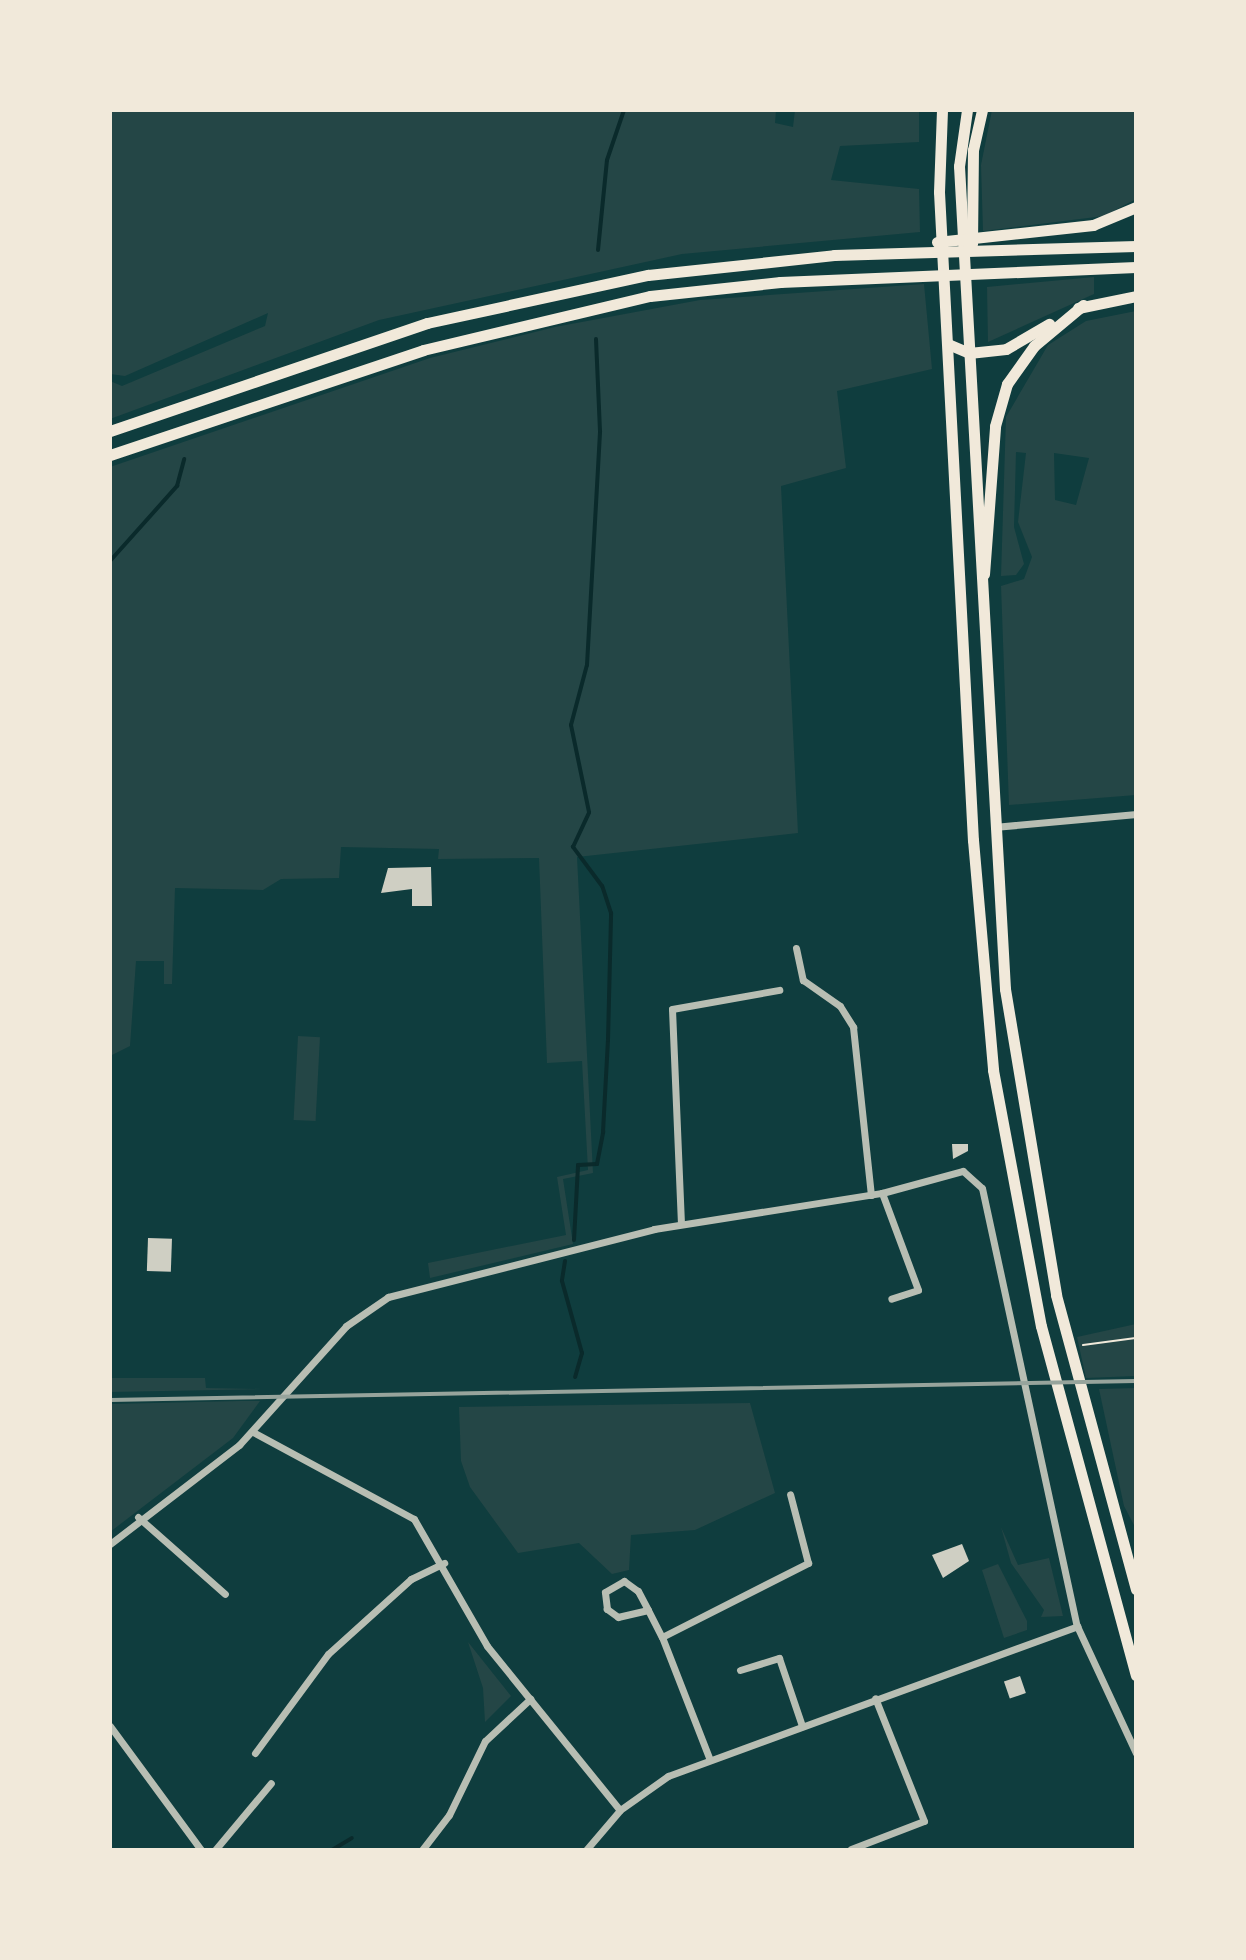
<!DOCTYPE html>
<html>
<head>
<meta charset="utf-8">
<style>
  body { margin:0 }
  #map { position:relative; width:1246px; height:1960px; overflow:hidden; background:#0f3d3e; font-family:Bitter,serif }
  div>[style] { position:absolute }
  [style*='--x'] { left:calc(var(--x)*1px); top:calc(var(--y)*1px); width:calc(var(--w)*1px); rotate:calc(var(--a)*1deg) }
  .green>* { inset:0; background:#244646; transform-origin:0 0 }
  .stream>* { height:4px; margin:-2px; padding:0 2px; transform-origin:2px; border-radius:2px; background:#0a2a2b }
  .building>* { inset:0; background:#cfcfc3; transform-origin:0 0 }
  .path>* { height:2px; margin:-1px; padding:0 1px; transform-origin:1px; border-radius:1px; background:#f1e9da }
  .minor>* { height:7px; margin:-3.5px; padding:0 3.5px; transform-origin:3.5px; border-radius:3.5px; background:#b8beb3 }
  .primary>* { height:11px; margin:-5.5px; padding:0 5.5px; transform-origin:5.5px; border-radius:5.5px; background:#f1e9da }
  .rail>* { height:4px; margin:-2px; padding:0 2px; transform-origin:2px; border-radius:2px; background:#97a49c }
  span { translate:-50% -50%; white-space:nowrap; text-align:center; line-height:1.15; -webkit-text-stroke:8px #f1e9da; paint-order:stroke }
  .frame { position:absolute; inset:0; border:112px solid #f1e9da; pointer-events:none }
</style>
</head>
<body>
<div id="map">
  <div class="green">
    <div style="clip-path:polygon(110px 110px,776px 110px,775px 123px,793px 127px,795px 110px,919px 110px,919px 142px,840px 146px,831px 180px,919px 189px,920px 232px,682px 254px,379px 320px,110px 419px,110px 381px,122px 386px,265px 326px,268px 313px,125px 376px,110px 374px)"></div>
    <div style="clip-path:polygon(992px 110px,1136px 110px,1136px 199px,1104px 216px,983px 231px,981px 165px)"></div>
    <div style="clip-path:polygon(1094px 277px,1094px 294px,988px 342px,987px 287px)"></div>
    <div style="clip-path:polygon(924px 284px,932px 369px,837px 391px,846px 468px,781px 486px,798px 833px,577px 857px,593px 1173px,563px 1179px,573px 1244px,430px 1278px,428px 1263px,566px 1235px,557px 1177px,588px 1170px,582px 1061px,547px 1063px,539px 858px,438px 859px,439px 849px,341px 847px,339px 878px,281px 879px,263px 890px,175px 888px,172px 984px,164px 984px,164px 961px,136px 961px,130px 1046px,110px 1056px,110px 467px,430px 358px,555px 327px,700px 300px)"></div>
    <div style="clip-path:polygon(evenodd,1136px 311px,1136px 795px,1009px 805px,1001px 586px,1024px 579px,1032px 557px,1018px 522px,1026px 453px,1016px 452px,1014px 527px,1024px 564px,1016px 575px,1001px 576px,1006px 417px,1048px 345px,1086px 321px,1136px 311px,1054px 453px,1089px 458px,1076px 505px,1055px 500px,1054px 453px)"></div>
    <div style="left:298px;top:1036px;width:22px;height:84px;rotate:3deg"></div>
    <div style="clip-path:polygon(1136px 1324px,1136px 1376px,1086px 1378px,1077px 1337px)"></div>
    <div style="clip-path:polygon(110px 1378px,205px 1378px,206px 1388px,263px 1389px,110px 1392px)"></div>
    <div style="clip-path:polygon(1136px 1388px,1136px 1529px,1124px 1506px,1099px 1389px)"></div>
    <div style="clip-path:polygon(240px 1401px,260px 1401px,233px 1438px,110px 1532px,110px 1404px)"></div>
    <div style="clip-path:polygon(750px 1403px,775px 1493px,695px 1530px,631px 1535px,629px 1570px,612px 1574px,579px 1543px,518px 1553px,470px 1487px,461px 1461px,459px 1407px)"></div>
    <div style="clip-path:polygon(1001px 1527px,1018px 1565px,1049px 1558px,1063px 1616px,1041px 1617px,1044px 1610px,1011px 1563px)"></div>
    <div style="clip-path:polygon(998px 1564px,1027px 1621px,1027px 1630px,1004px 1638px,982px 1570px)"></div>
    <div style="clip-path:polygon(468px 1642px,511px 1696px,485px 1722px,483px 1688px)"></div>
  </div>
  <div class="stream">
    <div style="--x:598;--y:250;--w:90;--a:-84.3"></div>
    <div style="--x:607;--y:160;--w:53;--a:-71.2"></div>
    <div style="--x:110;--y:561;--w:101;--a:-48.2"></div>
    <div style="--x:177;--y:486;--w:28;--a:-75"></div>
    <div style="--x:574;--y:1240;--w:75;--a:-86.9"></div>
    <div style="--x:578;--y:1165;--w:19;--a:-3"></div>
    <div style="--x:597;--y:1164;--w:33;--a:-79"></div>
    <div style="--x:603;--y:1132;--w:92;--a:-86.9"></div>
    <div style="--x:608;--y:1040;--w:127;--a:-88.6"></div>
    <div style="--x:611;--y:913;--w:28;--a:-108"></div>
    <div style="--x:602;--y:886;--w:49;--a:-126.6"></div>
    <div style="--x:573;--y:847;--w:38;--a:-65"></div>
    <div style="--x:589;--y:812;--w:89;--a:-101.7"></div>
    <div style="--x:571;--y:725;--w:62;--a:-75.1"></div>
    <div style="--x:587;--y:665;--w:234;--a:-86.8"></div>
    <div style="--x:600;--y:431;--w:92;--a:-92.5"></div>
    <div style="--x:565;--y:1261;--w:20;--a:99"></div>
    <div style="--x:562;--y:1281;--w:75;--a:74.5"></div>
    <div style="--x:582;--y:1353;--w:25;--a:106"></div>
    <div style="--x:332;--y:1850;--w:23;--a:-31"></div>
  </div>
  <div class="building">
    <div style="clip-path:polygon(431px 867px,432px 906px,412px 906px,412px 889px,381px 893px,388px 868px)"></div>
    <div style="clip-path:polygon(952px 1144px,968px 1144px,968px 1151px,953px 1159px)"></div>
    <div style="left:148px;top:1238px;width:24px;height:33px;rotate:2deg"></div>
    <div style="clip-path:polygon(962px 1544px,969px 1561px,943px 1578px,932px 1555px)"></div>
    <div style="left:1020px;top:1676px;width:18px;height:17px;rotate:71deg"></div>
  </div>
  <div class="path">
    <div style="--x:1083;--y:1345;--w:53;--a:-7.5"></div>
  </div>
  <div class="minor">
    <div style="--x:994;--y:827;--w:143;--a:-5.2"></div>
    <div style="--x:796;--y:948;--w:33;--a:78"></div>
    <div style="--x:803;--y:980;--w:45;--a:35.1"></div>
    <div style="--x:840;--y:1006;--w:25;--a:58"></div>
    <div style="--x:853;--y:1027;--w:169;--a:83.9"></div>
    <div style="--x:882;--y:1193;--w:103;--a:69.6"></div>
    <div style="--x:918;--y:1290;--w:28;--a:162"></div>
    <div style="--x:681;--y:1224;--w:215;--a:-92.4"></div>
    <div style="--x:672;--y:1009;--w:109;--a:-10.1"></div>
    <div style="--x:253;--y:1432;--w:183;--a:28.4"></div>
    <div style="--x:414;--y:1519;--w:146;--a:60.1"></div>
    <div style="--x:487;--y:1646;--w:211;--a:51"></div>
    <div style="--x:138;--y:1517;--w:116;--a:41.5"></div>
    <div style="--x:110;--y:1544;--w:163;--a:-37.5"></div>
    <div style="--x:239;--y:1445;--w:160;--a:-48"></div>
    <div style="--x:346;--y:1326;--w:51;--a:-34.6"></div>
    <div style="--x:388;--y:1297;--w:275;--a:-14.3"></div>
    <div style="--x:654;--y:1229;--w:231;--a:-9"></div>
    <div style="--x:882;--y:1193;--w:84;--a:-15.2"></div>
    <div style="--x:963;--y:1171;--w:25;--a:42"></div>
    <div style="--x:982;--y:1188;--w:448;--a:77.8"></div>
    <div style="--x:1077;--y:1626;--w:140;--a:65.1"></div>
    <div style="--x:648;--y:1610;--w:31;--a:167"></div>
    <div style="--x:618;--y:1617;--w:14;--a:-144"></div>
    <div style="--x:607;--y:1609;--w:17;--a:-97"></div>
    <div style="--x:605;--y:1592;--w:22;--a:-30"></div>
    <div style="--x:624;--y:1581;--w:17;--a:36"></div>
    <div style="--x:638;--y:1591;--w:21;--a:62"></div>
    <div style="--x:648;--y:1610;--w:30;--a:63"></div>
    <div style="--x:662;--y:1637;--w:132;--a:68.7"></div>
    <div style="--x:662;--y:1637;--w:164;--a:-26.9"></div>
    <div style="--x:808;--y:1563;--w:71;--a:-104.6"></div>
    <div style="--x:740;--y:1670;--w:41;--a:-17.1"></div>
    <div style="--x:779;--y:1658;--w:72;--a:71.3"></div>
    <div style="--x:110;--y:1726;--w:154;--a:53.7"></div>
    <div style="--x:255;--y:1753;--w:123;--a:-53.6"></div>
    <div style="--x:328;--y:1654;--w:112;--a:-42.1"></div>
    <div style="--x:411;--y:1579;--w:37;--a:-26"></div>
    <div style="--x:851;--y:1849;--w:78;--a:-21"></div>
    <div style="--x:924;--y:1821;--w:132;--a:-111.7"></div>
    <div style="--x:215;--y:1850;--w:87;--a:-50.1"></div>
    <div style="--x:422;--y:1850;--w:44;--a:-52.4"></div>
    <div style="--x:449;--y:1815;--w:82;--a:-64.1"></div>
    <div style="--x:485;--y:1741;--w:62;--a:-43"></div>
    <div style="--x:586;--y:1850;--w:52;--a:-49.6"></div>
    <div style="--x:620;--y:1810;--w:59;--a:-35.3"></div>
    <div style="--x:668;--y:1776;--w:436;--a:-20.1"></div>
  </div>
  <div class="primary">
    <div style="--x:942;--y:110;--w:82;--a:92.1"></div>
    <div style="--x:939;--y:192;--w:649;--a:87"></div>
    <div style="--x:973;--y:840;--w:231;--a:85"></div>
    <div style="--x:993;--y:1070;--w:260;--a:79.4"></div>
    <div style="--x:1041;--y:1326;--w:362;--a:74.8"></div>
    <div style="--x:967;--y:110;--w:57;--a:98.1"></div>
    <div style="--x:959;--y:166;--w:824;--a:86.8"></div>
    <div style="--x:1005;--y:989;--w:310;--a:80.5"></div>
    <div style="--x:1056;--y:1295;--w:305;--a:74.8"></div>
    <div style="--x:937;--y:242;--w:157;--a:-6.2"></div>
    <div style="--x:1093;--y:225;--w:47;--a:-22.7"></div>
    <div style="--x:972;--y:244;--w:94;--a:-89.4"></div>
    <div style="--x:973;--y:150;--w:41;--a:-77.3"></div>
    <div style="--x:1078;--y:308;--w:59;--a:-11.7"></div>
    <div style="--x:948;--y:344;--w:23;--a:23"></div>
    <div style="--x:969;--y:353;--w:37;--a:-6"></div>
    <div style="--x:1006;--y:349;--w:50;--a:-30.2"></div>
    <div style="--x:110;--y:431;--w:335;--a:-18.8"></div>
    <div style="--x:427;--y:323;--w:226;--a:-12.3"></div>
    <div style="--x:648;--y:275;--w:187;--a:-6.1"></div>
    <div style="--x:834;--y:255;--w:302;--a:-1.7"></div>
    <div style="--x:110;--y:455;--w:330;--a:-18.5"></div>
    <div style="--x:423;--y:350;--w:233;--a:-13.4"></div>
    <div style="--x:650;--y:296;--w:131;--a:-6.1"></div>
    <div style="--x:780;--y:282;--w:356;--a:-2.4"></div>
    <div style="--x:984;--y:574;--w:148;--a:-85.7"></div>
    <div style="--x:995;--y:426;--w:44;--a:-74.1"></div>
    <div style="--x:1007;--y:384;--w:47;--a:-54.6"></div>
    <div style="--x:1034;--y:346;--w:64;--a:-39.9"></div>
  </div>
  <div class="rail">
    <div style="--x:110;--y:1400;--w:1026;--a:-1.06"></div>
  </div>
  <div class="frame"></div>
</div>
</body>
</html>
